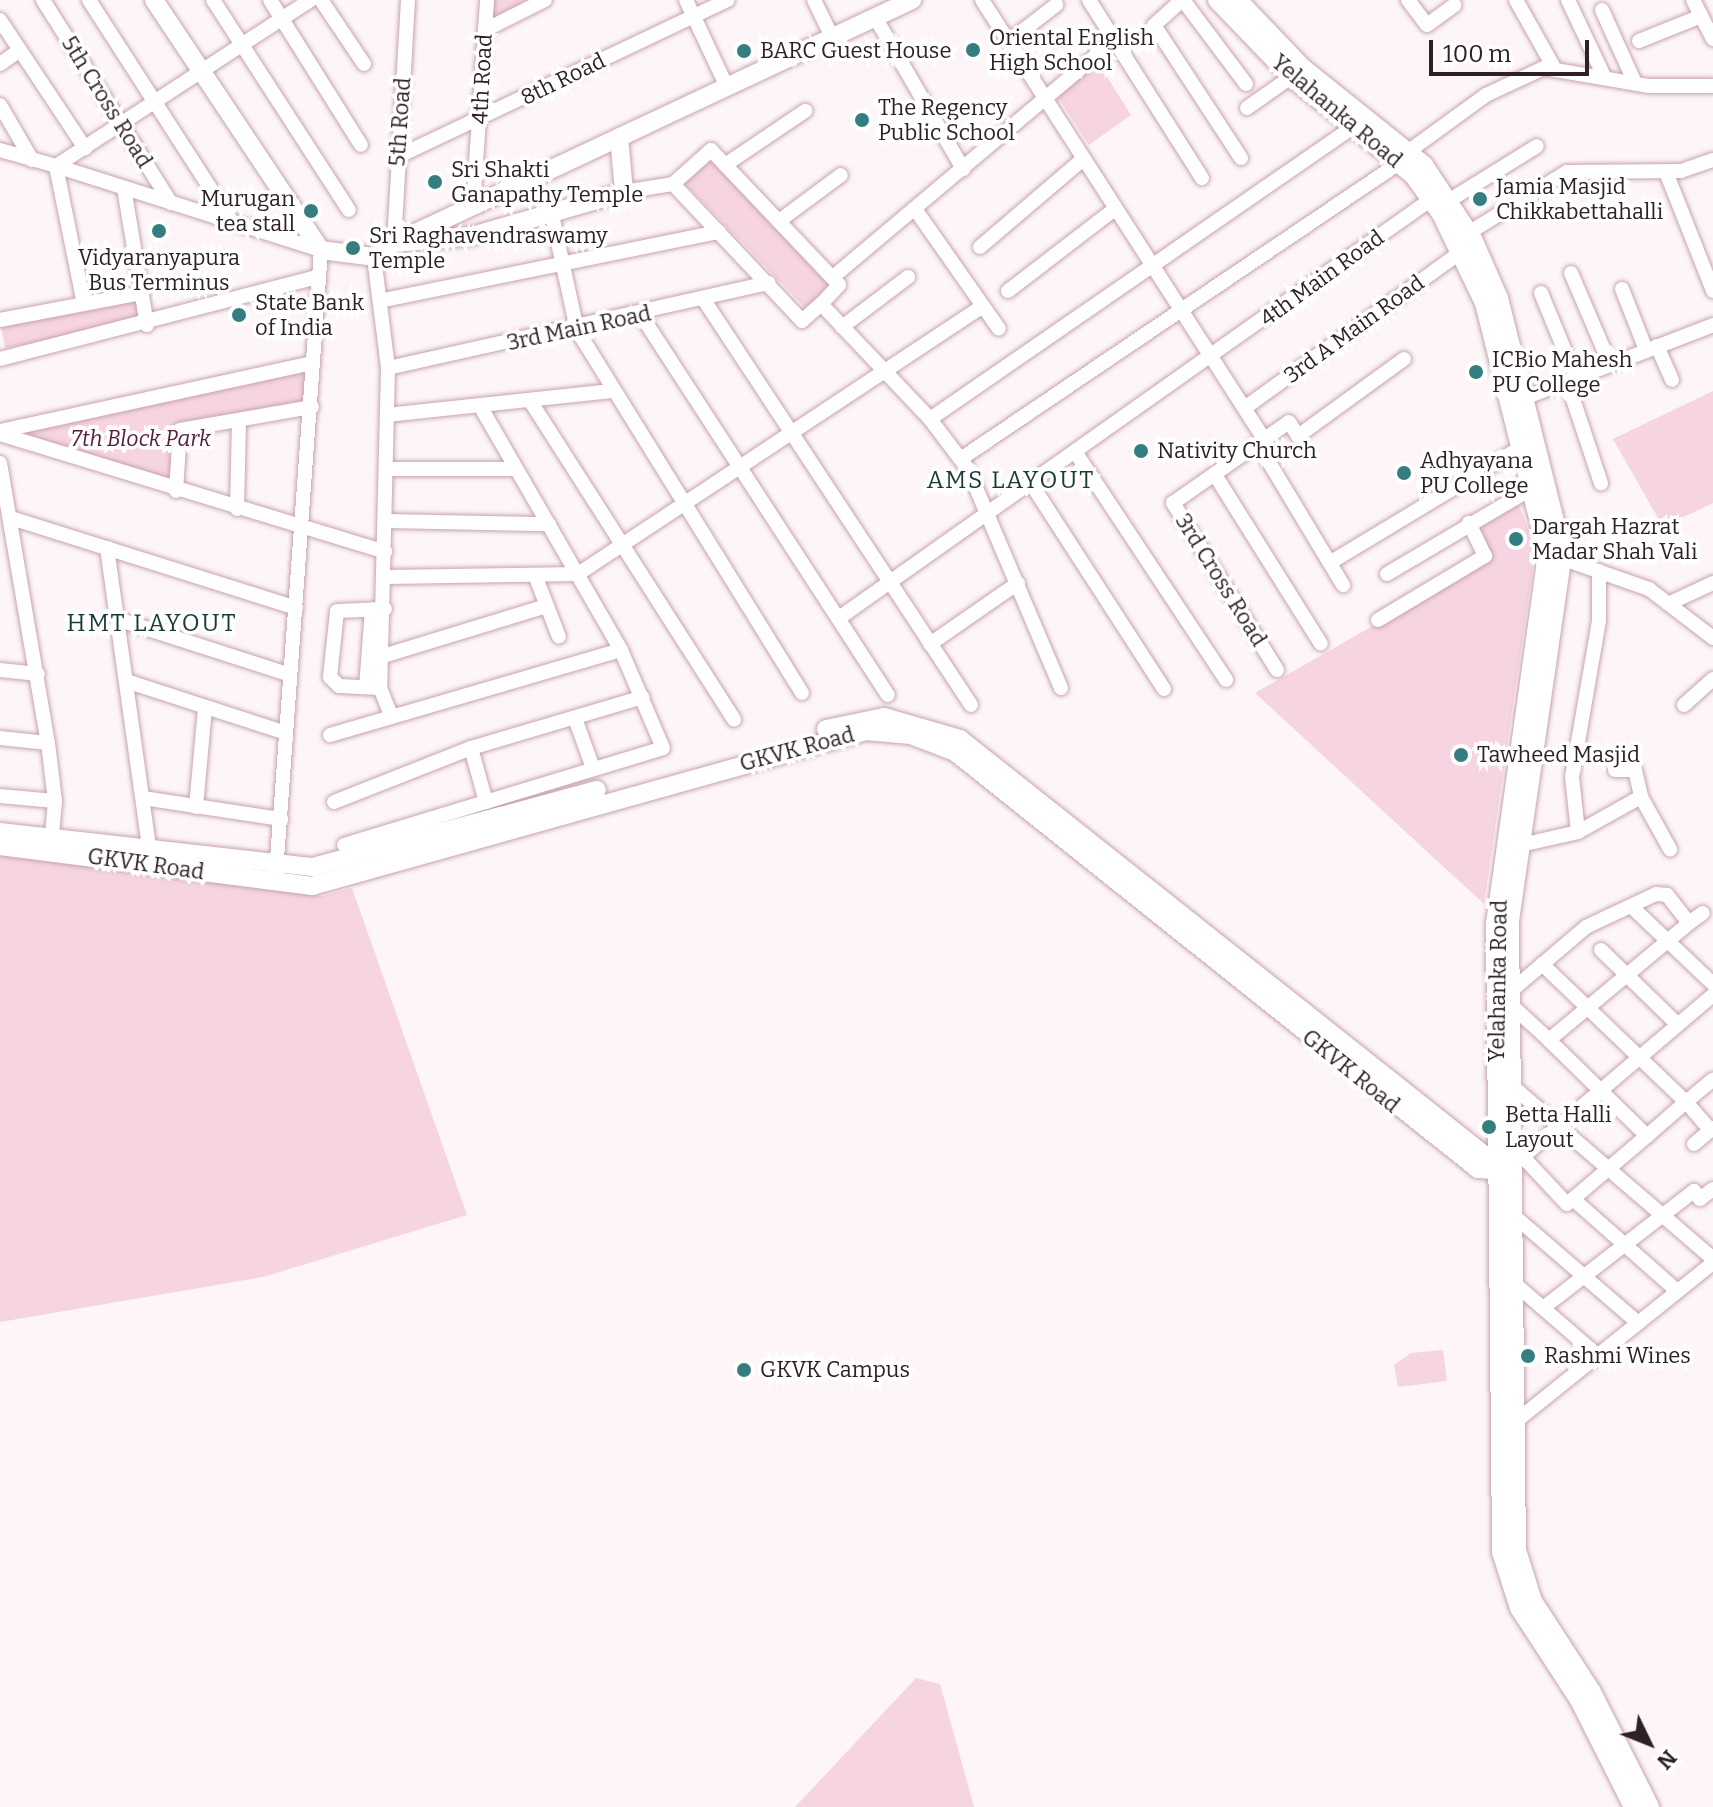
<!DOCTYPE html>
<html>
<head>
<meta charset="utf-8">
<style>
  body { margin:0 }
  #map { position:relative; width:1713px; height:1807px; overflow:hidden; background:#fdf5f8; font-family:Bitter,serif }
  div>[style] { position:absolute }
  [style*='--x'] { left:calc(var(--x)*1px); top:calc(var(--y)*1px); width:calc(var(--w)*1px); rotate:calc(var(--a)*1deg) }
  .green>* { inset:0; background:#f6d4e1; transform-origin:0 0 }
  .roads { filter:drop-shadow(0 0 2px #c8a2b1) drop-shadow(0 0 2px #c8a2b1) }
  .minor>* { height:14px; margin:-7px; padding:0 7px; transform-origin:7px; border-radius:7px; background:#fff }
  .major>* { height:18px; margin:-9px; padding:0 9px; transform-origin:9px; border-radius:9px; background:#fff }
  .dots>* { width:22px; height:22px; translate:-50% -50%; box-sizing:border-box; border:4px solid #fff; border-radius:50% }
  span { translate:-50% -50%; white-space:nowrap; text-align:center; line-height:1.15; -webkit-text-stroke:7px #fff; paint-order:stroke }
  .poi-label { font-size:22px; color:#2e2026 }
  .left { translate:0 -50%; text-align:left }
  .right { translate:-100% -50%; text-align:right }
  .street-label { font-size:22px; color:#2e2026 }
  .park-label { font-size:22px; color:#58203b; font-style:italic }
  .neighbourhood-label { font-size:24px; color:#183a3b; letter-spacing:2px }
  .north { position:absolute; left:1609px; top:1703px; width:80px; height:80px; -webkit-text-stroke:6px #fff; paint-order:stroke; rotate:133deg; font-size:22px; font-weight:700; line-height:32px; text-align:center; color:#2e2026 }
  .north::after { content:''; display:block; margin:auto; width:28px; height:36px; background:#2e2026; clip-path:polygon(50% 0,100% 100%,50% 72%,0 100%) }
  .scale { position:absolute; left:1429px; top:40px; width:160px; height:36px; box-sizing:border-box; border:4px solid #2e2026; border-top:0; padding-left:10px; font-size:24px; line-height:28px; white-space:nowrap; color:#2e2026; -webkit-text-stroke:6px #fff; paint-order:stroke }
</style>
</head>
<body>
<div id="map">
  <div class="green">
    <div style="clip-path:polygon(491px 0,527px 0,490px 19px)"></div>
    <div style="clip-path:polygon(1097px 61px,1131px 115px,1089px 145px,1057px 96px)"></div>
    <div style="left:709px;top:155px;width:180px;height:37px;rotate:46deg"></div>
    <div style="left:139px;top:296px;width:28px;height:141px;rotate:80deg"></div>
    <div style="clip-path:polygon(309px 367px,308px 404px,178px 428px,173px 487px,6px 433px)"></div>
    <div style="clip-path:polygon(1713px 391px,1713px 503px,1663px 527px,1613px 439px)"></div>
    <div style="clip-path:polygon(1517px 500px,1533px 542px,1533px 567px,1484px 904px,1255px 693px,1490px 559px,1476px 524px)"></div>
    <div style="clip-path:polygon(0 855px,323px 896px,352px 888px,467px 1215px,263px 1277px,0 1322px)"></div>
    <div style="clip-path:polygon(1443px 1350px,1447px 1381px,1398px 1387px,1394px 1365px,1411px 1353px)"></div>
    <div style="clip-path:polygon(916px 1678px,940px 1684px,974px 1807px,795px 1807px)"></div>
  </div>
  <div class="roads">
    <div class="minor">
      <div style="--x:43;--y:0;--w:240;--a:57.8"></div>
      <div style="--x:89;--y:0;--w:264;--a:57.2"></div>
      <div style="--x:213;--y:0;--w:250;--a:57.1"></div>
      <div style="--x:270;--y:0;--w:171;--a:57.9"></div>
      <div style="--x:321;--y:0;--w:77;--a:56.1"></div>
      <div style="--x:686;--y:0;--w:96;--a:64.8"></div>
      <div style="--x:814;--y:0;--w:41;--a:64.1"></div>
      <div style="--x:982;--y:0;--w:522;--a:57.28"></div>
      <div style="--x:1089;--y:0;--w:211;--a:57.6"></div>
      <div style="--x:1182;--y:0;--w:38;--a:138"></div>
      <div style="--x:1154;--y:25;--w:159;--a:56.8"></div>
      <div style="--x:1183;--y:0;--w:105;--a:53.1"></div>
      <div style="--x:1408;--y:0;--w:31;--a:53"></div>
      <div style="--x:1427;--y:25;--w:34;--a:-36"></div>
      <div style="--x:1516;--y:0;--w:76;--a:60.7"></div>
      <div style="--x:1568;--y:0;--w:84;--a:64.7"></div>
      <div style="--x:1693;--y:0;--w:44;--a:62.9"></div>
      <div style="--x:1602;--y:10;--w:80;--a:65.7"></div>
      <div style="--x:875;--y:17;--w:176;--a:59.9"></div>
      <div style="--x:0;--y:20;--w:154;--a:56.4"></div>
      <div style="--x:485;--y:30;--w:67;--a:-26.6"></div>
      <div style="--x:1639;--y:41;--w:67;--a:-22"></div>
      <div style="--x:1008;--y:42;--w:61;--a:-37.6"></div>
      <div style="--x:0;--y:64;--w:24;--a:-35"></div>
      <div style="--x:0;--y:105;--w:64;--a:59.8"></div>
      <div style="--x:1247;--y:108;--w:54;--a:-35.2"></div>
      <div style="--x:0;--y:150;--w:58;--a:15.9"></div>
      <div style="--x:56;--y:166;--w:304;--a:-33.1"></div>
      <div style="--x:1409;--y:151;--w:95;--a:-36"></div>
      <div style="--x:1486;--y:95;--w:64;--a:-25"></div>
      <div style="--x:1544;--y:68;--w:107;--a:9.7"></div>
      <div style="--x:1649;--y:86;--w:64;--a:0"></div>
      <div style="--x:397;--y:157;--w:366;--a:-25.4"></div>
      <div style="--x:725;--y:165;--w:97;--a:-34"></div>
      <div style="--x:1666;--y:172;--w:128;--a:68.4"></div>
      <div style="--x:673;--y:184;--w:51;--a:-41.8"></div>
      <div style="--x:711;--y:150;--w:186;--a:46.5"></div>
      <div style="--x:839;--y:285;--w:26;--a:133"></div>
      <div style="--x:124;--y:188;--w:139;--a:80.5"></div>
      <div style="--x:624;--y:192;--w:50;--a:-9.3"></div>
      <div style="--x:673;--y:184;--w:188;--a:46.7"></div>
      <div style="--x:802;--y:321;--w:25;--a:-42"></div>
      <div style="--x:821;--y:304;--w:158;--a:46.5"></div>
      <div style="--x:930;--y:419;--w:63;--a:52.8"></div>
      <div style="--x:968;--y:469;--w:238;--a:67"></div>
      <div style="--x:1450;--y:200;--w:102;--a:-31.8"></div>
      <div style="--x:473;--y:206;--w:206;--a:-86.1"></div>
      <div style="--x:915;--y:209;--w:146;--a:55"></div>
      <div style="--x:552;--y:215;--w:118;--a:77.7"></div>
      <div style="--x:577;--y:330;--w:427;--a:58.2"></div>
      <div style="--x:779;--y:221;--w:77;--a:-36.6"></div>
      <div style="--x:1462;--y:237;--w:123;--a:-31.8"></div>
      <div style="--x:1567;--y:172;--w:114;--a:-0.5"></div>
      <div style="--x:1681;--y:171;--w:34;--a:-19"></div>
      <div style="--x:394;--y:243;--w:243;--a:-86.7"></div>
      <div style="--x:980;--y:247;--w:135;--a:-40.5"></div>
      <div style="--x:374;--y:257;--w:112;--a:82.8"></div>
      <div style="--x:388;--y:368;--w:320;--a:91.4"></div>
      <div style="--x:380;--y:688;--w:31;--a:68"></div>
      <div style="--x:1571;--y:273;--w:99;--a:66.8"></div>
      <div style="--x:833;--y:277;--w:370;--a:-40.1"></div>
      <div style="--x:1622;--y:289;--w:66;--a:68.5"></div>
      <div style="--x:1008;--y:291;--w:135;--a:-37.5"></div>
      <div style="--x:1541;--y:293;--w:92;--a:67.6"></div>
      <div style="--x:384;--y:300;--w:342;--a:-11.5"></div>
      <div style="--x:704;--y:300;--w:485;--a:56.6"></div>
      <div style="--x:84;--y:304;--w:141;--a:-101.5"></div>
      <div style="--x:56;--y:166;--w:278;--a:17.6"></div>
      <div style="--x:321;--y:250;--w:625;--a:94.13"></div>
      <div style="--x:641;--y:315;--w:453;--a:57"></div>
      <div style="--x:0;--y:320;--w:145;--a:-10.8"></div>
      <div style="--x:842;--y:327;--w:83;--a:-37.1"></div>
      <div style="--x:1657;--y:346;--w:37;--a:66"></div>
      <div style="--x:0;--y:359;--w:326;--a:-14.5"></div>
      <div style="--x:388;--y:368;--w:390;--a:-12.6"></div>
      <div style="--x:1567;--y:381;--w:108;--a:71.6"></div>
      <div style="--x:1519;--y:400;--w:208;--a:-21.1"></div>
      <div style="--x:531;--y:402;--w:377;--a:57.4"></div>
      <div style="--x:1246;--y:407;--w:266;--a:-35.8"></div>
      <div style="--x:387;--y:415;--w:226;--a:-6.1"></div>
      <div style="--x:930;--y:419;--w:514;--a:-34.62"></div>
      <div style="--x:0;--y:431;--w:319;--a:-12.3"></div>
      <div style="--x:0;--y:434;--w:403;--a:17"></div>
      <div style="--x:1258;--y:444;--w:165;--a:58.9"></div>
      <div style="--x:1076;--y:453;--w:272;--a:56.5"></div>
      <div style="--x:962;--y:458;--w:527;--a:-34.02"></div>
      <div style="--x:0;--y:463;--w:284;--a:80.3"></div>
      <div style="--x:48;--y:743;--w:58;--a:83.1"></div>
      <div style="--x:55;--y:801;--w:45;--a:95.1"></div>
      <div style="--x:386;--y:469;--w:129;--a:0"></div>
      <div style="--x:1215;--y:475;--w:199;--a:57.9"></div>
      <div style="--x:1032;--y:485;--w:243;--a:57.1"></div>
      <div style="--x:176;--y:491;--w:61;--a:-86.2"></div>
      <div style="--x:180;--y:430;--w:134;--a:-9.9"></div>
      <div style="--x:237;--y:509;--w:89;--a:-88.7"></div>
      <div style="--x:11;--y:518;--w:299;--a:17.5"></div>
      <div style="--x:386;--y:521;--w:163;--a:1.1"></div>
      <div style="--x:107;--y:548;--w:303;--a:82"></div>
      <div style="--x:1555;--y:556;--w:100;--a:19.3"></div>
      <div style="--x:1649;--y:589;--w:81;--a:37.4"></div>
      <div style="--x:1331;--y:562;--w:217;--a:-31.1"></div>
      <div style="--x:1387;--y:574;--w:165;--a:-30.6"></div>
      <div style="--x:535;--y:575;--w:66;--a:68.8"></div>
      <div style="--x:386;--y:577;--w:192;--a:-0.9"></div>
      <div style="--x:578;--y:574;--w:484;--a:-33.5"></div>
      <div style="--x:1668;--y:604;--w:50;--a:-25"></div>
      <div style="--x:839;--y:618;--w:724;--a:-35.27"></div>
      <div style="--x:117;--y:619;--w:182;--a:17.9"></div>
      <div style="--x:1378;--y:620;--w:125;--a:-30.9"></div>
      <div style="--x:1485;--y:556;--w:37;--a:-116"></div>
      <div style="--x:930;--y:644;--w:107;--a:-34.7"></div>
      <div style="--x:383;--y:656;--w:171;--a:-17"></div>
      <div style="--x:0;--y:670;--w:38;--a:6"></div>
      <div style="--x:1277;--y:670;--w:197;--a:-121.9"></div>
      <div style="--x:1173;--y:503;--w:141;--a:-34.9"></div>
      <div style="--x:1289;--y:422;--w:17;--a:57"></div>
      <div style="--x:1298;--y:436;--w:131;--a:-36"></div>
      <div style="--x:126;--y:681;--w:168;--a:18"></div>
      <div style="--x:366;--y:687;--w:78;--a:-85.6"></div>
      <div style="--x:380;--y:688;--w:41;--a:-177.2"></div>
      <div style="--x:339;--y:686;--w:13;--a:-135"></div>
      <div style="--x:330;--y:677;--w:66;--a:-83.9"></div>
      <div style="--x:337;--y:611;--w:48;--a:-2.4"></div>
      <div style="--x:1684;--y:705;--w:39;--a:-42"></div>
      <div style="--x:576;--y:721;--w:50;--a:70.1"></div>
      <div style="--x:330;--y:735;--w:303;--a:-16.3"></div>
      <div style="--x:0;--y:738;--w:48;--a:5.9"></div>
      <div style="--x:471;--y:748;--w:56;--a:74.5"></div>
      <div style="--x:1615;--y:770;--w:20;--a:0"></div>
      <div style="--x:1635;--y:770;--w:28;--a:77"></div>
      <div style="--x:0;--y:796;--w:55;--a:5.2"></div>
      <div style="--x:143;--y:798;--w:140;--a:8.7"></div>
      <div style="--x:334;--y:802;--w:147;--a:-21.5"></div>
      <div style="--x:471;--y:748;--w:179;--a:-16.5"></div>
      <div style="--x:196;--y:807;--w:99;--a:-84.8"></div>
      <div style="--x:1578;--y:832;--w:55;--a:-96.2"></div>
      <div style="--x:1572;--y:777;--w:159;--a:-80.2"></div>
      <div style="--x:1599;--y:620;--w:49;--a:-90"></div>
      <div style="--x:344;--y:845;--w:333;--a:-16.9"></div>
      <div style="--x:663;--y:748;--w:107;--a:-113.2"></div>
      <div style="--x:621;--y:650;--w:280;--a:-120"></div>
      <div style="--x:1521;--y:845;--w:58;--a:-12.8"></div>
      <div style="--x:1578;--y:832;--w:72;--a:-29.1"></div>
      <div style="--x:1641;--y:797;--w:60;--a:60.9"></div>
      <div style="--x:1634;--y:909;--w:109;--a:43.5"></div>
      <div style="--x:1689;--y:923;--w:17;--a:-36"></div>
      <div style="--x:1601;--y:950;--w:105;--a:44.2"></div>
      <div style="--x:1542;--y:964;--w:199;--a:43.8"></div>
      <div style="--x:1686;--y:1102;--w:35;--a:-40"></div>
      <div style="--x:1511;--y:1005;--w:52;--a:42.6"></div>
      <div style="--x:1549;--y:1040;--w:182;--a:-39.9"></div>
      <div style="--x:1689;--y:923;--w:36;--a:-128"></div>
      <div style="--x:1667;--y:895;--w:11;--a:-175"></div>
      <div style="--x:1656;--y:894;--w:77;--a:154.8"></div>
      <div style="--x:1586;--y:927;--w:99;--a:139.5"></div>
      <div style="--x:1511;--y:1085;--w:267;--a:40.7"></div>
      <div style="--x:1647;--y:1136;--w:52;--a:-41.1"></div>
      <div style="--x:1686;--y:1102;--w:37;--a:49"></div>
      <div style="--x:1694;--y:1144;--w:25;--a:-40"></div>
      <div style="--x:1523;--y:1157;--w:64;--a:46.9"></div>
      <div style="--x:1567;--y:1204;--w:105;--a:-40.4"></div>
      <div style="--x:1647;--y:1136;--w:137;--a:-135.6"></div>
      <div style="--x:1519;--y:1160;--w:255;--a:-40.4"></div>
      <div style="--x:1573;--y:1199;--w:139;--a:41.5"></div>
      <div style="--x:1513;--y:1215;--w:165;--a:40.8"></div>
      <div style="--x:1514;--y:1283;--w:108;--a:40.9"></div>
      <div style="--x:1543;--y:1308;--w:191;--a:-37.8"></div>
      <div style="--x:1694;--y:1191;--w:10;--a:53"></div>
      <div style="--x:1700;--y:1199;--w:16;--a:-38"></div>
      <div style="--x:1515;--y:1422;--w:254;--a:-38.8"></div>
    </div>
    <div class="major">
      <div style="--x:154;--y:0;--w:301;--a:56.3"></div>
      <div style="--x:321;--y:250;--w:53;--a:7.5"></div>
      <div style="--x:374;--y:257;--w:24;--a:-35"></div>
      <div style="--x:394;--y:243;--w:78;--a:-5.1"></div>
      <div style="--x:472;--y:236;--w:158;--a:-16.1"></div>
      <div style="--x:624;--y:192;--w:55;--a:-95.2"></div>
      <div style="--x:1217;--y:0;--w:110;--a:46.1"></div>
      <div style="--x:1293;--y:79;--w:154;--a:38.7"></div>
      <div style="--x:1413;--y:175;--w:48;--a:54.3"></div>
      <div style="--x:1441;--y:214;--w:99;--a:64.2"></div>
      <div style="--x:1484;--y:303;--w:259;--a:75.9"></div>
      <div style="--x:1547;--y:554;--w:372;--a:98"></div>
      <div style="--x:1495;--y:922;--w:630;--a:89.45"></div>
      <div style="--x:1501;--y:1552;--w:59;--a:72.2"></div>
      <div style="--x:1519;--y:1608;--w:110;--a:56.9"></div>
      <div style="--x:1579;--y:1700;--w:120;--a:63.2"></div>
      <div style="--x:1238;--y:0;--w:94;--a:46.3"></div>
      <div style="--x:1303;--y:68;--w:155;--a:38.7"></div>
      <div style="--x:1424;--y:165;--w:89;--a:56.5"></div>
      <div style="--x:1473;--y:239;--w:64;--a:66.2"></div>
      <div style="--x:1499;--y:298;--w:263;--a:75.9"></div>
      <div style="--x:1563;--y:553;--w:374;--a:98.2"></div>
      <div style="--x:1510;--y:923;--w:627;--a:89.36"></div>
      <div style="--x:1517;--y:1550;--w:53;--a:72.6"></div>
      <div style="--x:1533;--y:1601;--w:108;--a:57"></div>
      <div style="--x:1592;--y:1692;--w:129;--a:63.2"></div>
      <div style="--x:407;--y:237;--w:558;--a:-25.14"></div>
      <div style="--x:826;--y:729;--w:59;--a:-11.7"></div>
      <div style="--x:884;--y:717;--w:79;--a:16.1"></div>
      <div style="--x:960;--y:739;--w:673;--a:38.42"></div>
      <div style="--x:1487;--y:1157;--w:18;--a:9"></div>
      <div style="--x:0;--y:832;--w:315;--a:6.4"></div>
      <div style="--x:313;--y:867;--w:294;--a:-15.2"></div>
      <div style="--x:0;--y:846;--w:315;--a:7.3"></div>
      <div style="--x:312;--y:886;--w:575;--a:-15.63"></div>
      <div style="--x:866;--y:731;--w:45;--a:5.1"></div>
      <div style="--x:911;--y:735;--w:47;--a:21.1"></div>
      <div style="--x:955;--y:752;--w:669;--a:38.57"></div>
      <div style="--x:1478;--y:1169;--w:29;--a:4"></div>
    </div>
  </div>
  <div class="dots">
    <div style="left:973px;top:50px;background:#357e80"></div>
    <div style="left:744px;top:51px;background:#357e80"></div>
    <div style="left:862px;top:120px;background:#357e80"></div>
    <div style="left:435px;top:182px;background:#357e80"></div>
    <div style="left:1480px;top:199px;background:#357e80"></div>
    <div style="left:311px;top:211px;background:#357e80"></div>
    <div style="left:159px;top:231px;background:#357e80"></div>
    <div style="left:353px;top:248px;background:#357e80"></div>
    <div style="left:239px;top:315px;background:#357e80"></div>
    <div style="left:1476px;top:372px;background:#357e80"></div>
    <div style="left:1141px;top:451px;background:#357e80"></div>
    <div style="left:1404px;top:473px;background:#357e80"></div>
    <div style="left:1516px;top:539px;background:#357e80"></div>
    <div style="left:1461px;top:755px;background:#357e80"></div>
    <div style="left:1489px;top:1127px;background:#357e80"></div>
    <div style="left:1528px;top:1356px;background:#357e80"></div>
    <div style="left:744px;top:1370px;background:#357e80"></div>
  </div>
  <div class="poi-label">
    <span class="left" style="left:989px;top:50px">Oriental English<br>High School</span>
    <span class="left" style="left:760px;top:51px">BARC Guest House</span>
    <span class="left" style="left:878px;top:120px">The Regency<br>Public School</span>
    <span class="left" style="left:451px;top:182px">Sri Shakti<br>Ganapathy Temple</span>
    <span class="left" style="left:1496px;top:199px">Jamia Masjid<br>Chikkabettahalli</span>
    <span class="right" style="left:295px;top:211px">Murugan<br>tea stall</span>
    <span class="left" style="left:369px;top:248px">Sri Raghavendraswamy<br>Temple</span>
    <span style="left:159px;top:270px">Vidyaranyapura<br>Bus Terminus</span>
    <span class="left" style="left:255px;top:315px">State Bank<br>of India</span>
    <span class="left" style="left:1492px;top:372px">ICBio Mahesh<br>PU College</span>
    <span class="left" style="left:1157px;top:451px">Nativity Church</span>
    <span class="left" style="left:1420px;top:473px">Adhyayana<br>PU College</span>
    <span class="left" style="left:1532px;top:539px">Dargah Hazrat<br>Madar Shah Vali</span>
    <span class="left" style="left:1477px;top:755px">Tawheed Masjid</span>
    <span class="left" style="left:1505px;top:1127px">Betta Halli<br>Layout</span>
    <span class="left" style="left:1544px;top:1356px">Rashmi Wines</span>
    <span class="left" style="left:760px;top:1370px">GKVK Campus</span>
  </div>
  <div class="street-label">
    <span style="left:482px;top:79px;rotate:-87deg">4th Road</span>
    <span style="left:563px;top:79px;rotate:-26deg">8th Road</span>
    <span style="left:107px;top:102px;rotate:58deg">5th Cross Road</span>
    <span style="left:1337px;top:111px;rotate:40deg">Yelahanka Road</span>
    <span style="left:400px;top:122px;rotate:-86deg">5th Road</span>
    <span style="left:1322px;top:278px;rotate:-36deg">4th Main Road</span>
    <span style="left:579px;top:328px;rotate:-12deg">3rd Main Road</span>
    <span style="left:1354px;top:329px;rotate:-36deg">3rd A Main Road</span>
    <span style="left:1221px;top:580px;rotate:58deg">3rd Cross Road</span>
    <span style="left:797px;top:749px;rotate:-15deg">GKVK Road</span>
    <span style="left:146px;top:864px;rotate:8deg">GKVK Road</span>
    <span style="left:1498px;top:981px;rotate:-89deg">Yelahanka Road</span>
    <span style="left:1351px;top:1071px;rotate:39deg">GKVK Road</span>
  </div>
  <div class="park-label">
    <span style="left:141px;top:439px">7th Block Park</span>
  </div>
  <div class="neighbourhood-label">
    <span style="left:1011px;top:481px">AMS LAYOUT</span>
    <span style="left:152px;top:624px">HMT LAYOUT</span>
  </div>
  <div class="north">N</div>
  <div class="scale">100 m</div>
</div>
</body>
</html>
